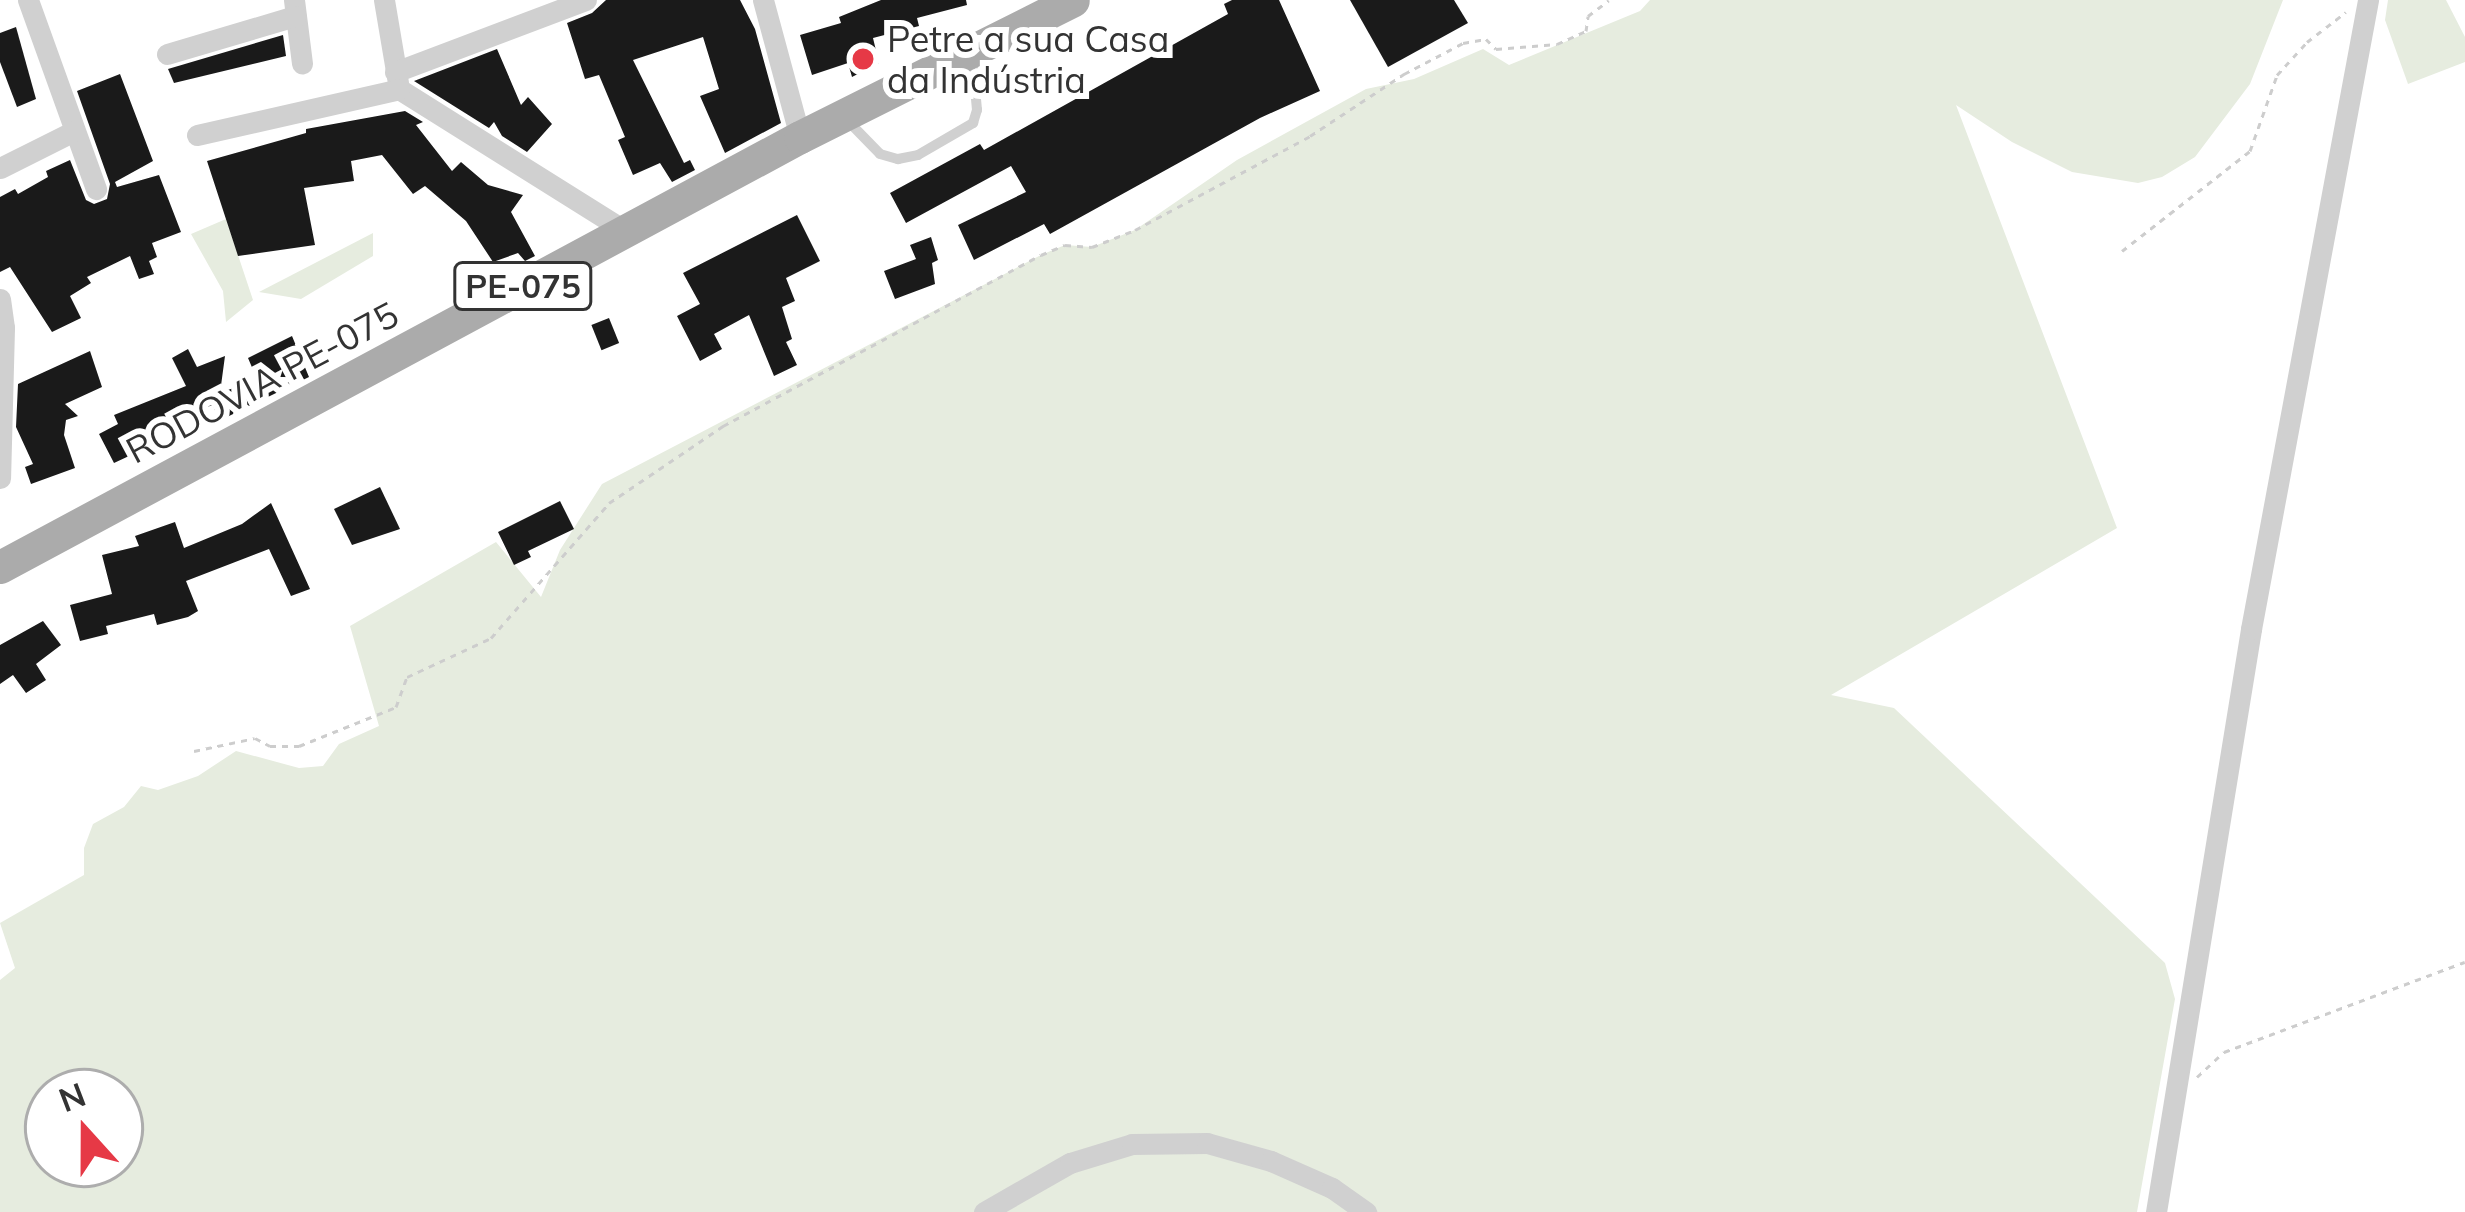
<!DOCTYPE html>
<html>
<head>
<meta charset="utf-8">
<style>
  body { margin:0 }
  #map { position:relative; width:2465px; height:1212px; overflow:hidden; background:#fff; font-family:Mulish,sans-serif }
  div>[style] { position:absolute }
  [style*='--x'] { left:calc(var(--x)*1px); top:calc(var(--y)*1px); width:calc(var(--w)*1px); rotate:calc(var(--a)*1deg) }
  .green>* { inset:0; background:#e6ecdf }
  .building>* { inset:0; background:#1a1a1a; transform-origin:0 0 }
  .path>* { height:3px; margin-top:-1.5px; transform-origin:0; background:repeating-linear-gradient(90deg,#cdcdcd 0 6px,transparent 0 12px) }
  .service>* { height:10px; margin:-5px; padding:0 5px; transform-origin:5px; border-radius:5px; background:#d0d0d0 }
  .minor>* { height:21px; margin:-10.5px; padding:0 10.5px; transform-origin:10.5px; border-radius:10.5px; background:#d0d0d0 }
  .primary>* { height:33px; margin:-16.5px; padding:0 16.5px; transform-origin:16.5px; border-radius:16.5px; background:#ababab }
  .dots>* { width:33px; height:33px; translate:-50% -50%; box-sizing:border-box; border:6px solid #fff; border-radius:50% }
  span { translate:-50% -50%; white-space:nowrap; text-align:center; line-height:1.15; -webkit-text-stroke:12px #fff; paint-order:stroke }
  .shield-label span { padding:3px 9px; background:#fff; border:3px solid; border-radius:9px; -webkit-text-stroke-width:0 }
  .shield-label { font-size:33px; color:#333; font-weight:700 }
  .poi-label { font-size:36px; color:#333 }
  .left { translate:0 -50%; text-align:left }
  .street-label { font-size:36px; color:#333 }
  .north { position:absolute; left:24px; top:1068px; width:120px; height:120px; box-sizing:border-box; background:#fff; border:3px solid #adadad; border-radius:50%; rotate:339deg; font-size:33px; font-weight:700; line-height:48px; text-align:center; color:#333 }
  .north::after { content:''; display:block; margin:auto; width:42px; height:54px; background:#e63946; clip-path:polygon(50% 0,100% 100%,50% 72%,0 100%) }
</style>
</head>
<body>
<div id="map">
  <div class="green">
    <div style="clip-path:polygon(evenodd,1650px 0,2283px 0,2250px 84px,2195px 157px,2162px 177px,2138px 183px,2072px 172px,2012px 142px,1956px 105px,2117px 528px,1831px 695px,1894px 708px,2165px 963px,2175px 999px,2137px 1212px,0 1212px,0 980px,15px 968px,0 923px,84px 875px,84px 848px,93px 824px,124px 807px,141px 786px,158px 790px,198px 776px,236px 751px,299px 768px,323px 766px,339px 744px,379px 726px,350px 626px,496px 542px,541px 597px,560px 550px,602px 484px,1041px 255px,1065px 245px,1092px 247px,1135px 230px,1237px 160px,1366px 89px,1414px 79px,1483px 49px,1509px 65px,1640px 11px,1650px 0,48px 1092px,120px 1092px,120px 1164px,48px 1164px,48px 1092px)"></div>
    <div style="clip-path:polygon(2388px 0,2446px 0,2465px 37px,2465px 62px,2408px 84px,2385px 20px)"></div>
    <div style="clip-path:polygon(226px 219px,253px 300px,226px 322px,223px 291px,191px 234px)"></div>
    <div style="clip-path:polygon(373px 233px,373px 256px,301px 299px,259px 292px)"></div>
  </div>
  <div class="building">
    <div style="clip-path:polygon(606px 0,740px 0,755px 29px,781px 123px,725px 153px,700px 96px,719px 89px,703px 37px,633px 60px,684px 163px,690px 160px,695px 170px,672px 182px,660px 163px,633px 175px,618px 140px,625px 137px,599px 75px,585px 79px,567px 23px,592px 13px)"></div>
    <div style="clip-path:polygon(881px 0,966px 0,967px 5px,917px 18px,919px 26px,873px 38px,879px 63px,852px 77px,848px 63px,812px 75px,800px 35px,841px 23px,839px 17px)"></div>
    <div style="clip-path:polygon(1232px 0,1279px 0,1320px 91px,1260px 118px,1050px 234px,1044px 224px,974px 260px,958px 225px,1026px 192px,1011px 166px,906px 223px,890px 193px,980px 144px,984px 150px,1228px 14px,1224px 4px)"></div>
    <div style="clip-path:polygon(1350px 0,1454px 0,1468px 23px,1388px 67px)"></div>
    <div style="clip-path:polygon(16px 27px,36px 99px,17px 107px,0 62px,0 33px)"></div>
    <div style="clip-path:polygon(283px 35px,286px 56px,174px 83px,168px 69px)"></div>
    <div style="clip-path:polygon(497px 49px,521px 105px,528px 97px,552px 124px,527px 152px,502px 136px,494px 122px,489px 128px,414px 81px)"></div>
    <div style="clip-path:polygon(120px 74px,153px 161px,115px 182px,117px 187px,159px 175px,181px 232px,152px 243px,157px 257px,149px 261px,154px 274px,139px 279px,130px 256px,87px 277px,91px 283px,70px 296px,81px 318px,52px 332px,10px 267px,0 272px,0 197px,15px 189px,18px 194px,48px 177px,46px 171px,70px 160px,86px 200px,94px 204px,107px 199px,110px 184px,77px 91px)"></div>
    <div style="clip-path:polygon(405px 111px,423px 122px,416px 125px,452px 171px,461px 162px,488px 185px,523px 195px,511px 212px,535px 256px,525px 261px,518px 253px,493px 262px,466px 221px,425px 186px,413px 194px,382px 155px,351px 161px,354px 181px,304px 188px,315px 245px,238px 256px,207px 161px,306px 133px,306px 129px)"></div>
    <div style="clip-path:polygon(797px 215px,820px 261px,786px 278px,795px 301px,782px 307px,792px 339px,786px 342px,797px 365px,774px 376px,749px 315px,714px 334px,722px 349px,700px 361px,677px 316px,700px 304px,683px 273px)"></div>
    <div style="clip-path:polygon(931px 237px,938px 260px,932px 263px,935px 284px,895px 299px,884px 271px,916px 259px,910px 245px)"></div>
    <div style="left:609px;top:318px;width:27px;height:19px;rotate:68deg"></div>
    <div style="clip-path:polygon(292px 336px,309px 377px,227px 417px,228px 412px,217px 416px,213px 405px,201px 409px,146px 435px,125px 448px,129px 456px,114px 463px,99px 434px,118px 424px,114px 415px,186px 386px,172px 358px,188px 349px,197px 367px,225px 356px,220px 393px,257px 379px,248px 358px)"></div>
    <div style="clip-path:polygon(90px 351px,102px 387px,65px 404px,78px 416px,66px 420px,64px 435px,75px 468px,31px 484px,25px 467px,33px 464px,16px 427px,18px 384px)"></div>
    <div style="clip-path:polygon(380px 487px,400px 529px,352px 545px,334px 509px)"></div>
    <div style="clip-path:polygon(560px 501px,574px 529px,528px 551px,531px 557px,514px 565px,498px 532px)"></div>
    <div style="clip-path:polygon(271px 503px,310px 589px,291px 596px,269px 549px,186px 581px,198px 611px,188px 617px,157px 625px,154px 614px,106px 626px,108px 634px,80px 641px,70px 605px,112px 594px,102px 555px,139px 546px,135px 536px,175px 522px,184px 548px,242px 524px)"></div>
    <div style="clip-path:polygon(43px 621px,61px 645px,36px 664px,46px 680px,26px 693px,13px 675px,0 684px,0 645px)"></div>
  </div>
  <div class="path">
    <div style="--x:2122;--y:251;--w:162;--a:-38"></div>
    <div style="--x:2250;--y:151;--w:81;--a:-70.4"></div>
    <div style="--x:2277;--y:75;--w:45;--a:-47.7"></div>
    <div style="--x:2307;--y:42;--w:49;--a:-37.6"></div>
    <div style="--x:194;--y:751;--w:62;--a:-12"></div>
    <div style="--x:255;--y:738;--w:17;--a:28"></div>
    <div style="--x:270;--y:746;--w:29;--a:0"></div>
    <div style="--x:299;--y:746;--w:105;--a:-21.9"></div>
    <div style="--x:396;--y:707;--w:32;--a:-70"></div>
    <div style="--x:407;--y:677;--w:93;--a:-24.9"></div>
    <div style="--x:491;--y:638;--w:179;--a:-48.8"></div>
    <div style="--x:609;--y:503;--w:138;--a:-34"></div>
    <div style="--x:723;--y:426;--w:361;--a:-28.3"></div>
    <div style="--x:1041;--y:255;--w:26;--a:-23"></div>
    <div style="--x:1065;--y:245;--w:27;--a:4"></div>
    <div style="--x:1092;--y:247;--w:46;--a:-21.6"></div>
    <div style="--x:1135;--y:230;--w:199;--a:-28.2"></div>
    <div style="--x:1310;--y:136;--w:113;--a:-33.4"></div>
    <div style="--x:1404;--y:74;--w:67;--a:-27.7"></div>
    <div style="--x:1463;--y:43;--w:23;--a:-10"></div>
    <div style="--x:1486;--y:39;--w:14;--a:45"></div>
    <div style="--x:1496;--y:49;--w:61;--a:-4.7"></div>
    <div style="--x:1557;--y:44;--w:32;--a:-24"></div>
    <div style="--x:1586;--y:31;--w:15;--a:-82"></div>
    <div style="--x:1588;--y:16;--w:26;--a:-37"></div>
    <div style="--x:2197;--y:1077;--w:37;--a:-43"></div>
    <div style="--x:2224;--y:1052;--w:257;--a:-20.5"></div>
  </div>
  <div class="service">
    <div style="--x:845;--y:118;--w:50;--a:45.8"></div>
    <div style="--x:880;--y:154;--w:19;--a:16"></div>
    <div style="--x:898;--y:159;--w:20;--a:-11"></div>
    <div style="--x:918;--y:155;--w:64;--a:-30.2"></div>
    <div style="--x:973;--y:123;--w:14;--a:-73"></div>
    <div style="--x:977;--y:110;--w:55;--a:-95.2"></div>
  </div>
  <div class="minor">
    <div style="--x:28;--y:0;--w:201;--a:70.2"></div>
    <div style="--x:294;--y:0;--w:64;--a:82.8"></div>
    <div style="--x:384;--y:0;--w:84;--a:80.4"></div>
    <div style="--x:763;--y:0;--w:142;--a:74.9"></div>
    <div style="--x:167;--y:54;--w:134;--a:-16.5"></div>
    <div style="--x:395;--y:72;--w:204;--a:-20.7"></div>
    <div style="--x:399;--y:89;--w:267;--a:32.1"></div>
    <div style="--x:197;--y:135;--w:207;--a:-12.8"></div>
    <div style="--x:0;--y:168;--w:83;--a:-26.6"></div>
    <div style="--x:0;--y:299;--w:29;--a:82"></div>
    <div style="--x:4;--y:328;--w:150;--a:91.5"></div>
    <div style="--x:984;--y:1212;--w:99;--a:-29.7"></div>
    <div style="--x:1070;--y:1163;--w:65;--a:-17"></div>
    <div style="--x:1132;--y:1144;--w:75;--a:-0.8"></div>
    <div style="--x:1207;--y:1143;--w:66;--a:15.7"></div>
    <div style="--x:1271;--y:1161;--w:67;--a:23.9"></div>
    <div style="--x:1332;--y:1188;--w:42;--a:35.2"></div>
    <div style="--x:2156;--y:1212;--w:591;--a:-80.74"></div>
    <div style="--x:2251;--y:629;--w:640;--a:-79.46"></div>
  </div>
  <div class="primary">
    <div style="--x:0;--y:567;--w:908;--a:-28.26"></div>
    <div style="--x:800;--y:137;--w:305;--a:-26.6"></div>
  </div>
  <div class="dots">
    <div style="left:863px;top:59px;background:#e63946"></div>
  </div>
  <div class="shield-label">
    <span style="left:523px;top:286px">PE-075</span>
  </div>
  <div class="poi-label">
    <span class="left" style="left:887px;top:59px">Petre a sua Casa<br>da Indústria</span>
  </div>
  <div class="street-label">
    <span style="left:262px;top:382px;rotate:-28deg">RODOVIA PE-075</span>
  </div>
  <div class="north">N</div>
</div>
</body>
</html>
